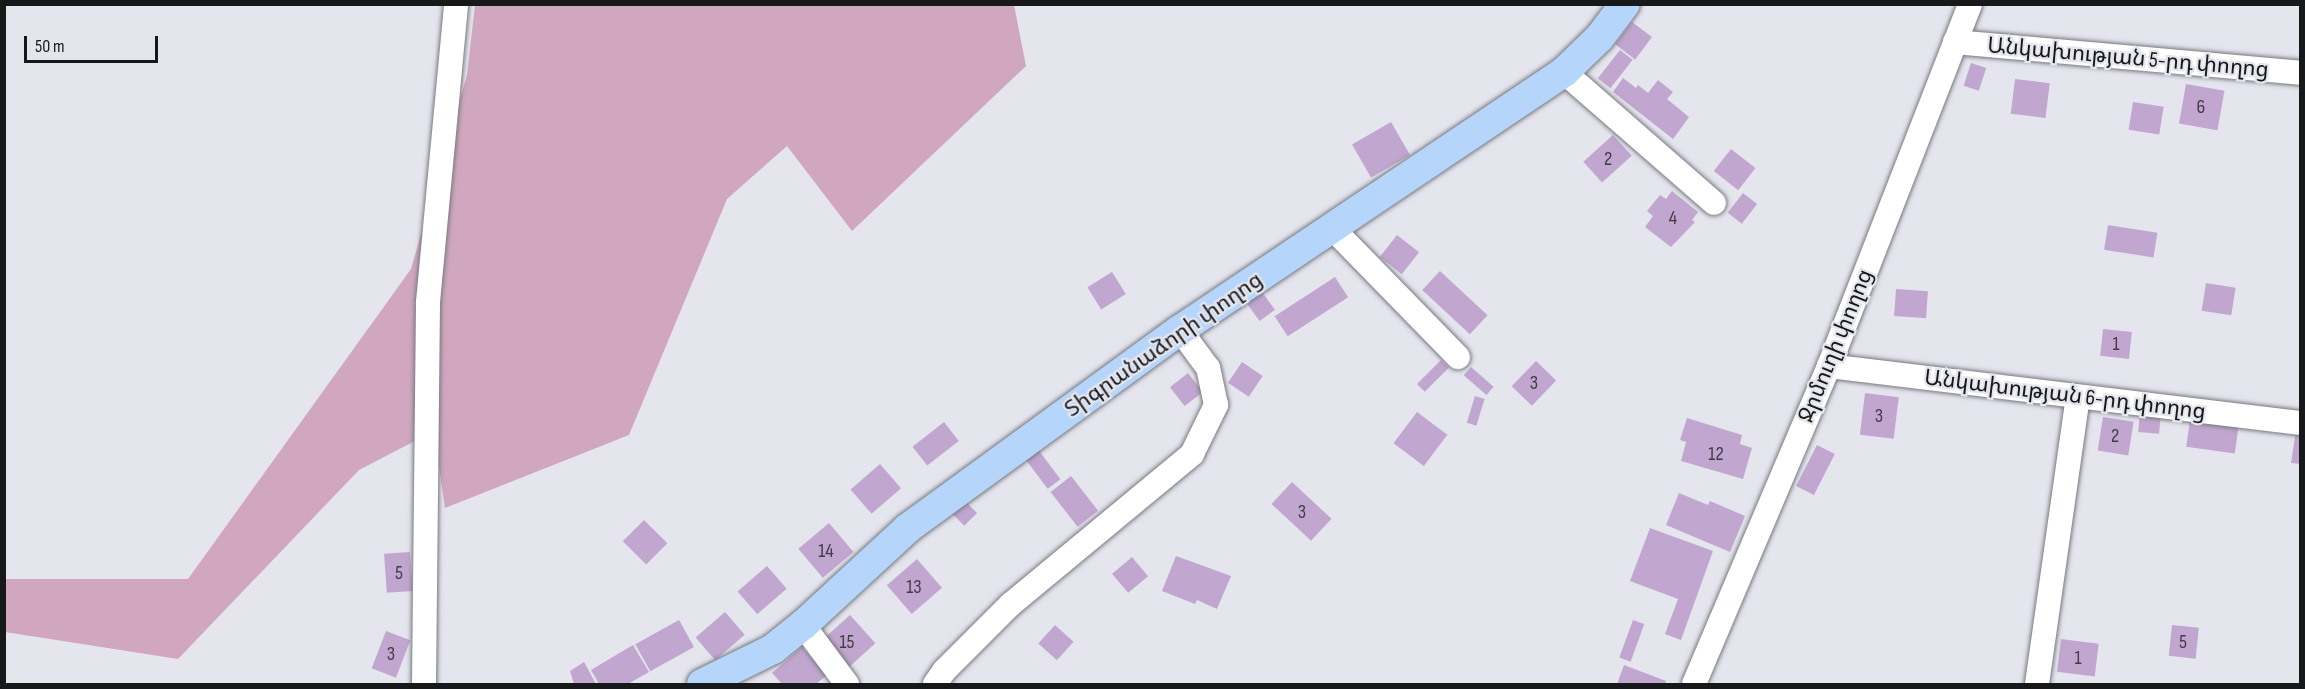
<!DOCTYPE html>
<html>
<head>
<meta charset="utf-8">
<style>
  body { margin:0 }
  #map { position:relative; width:2305px; height:689px; overflow:hidden; background:#e5e5ee; font-family:"Sofia Sans Condensed","Noto Sans Armenian",sans-serif }
  div>[style] { position:absolute }
  [style*='--x'] { left:calc(var(--x)*1px); top:calc(var(--y)*1px); width:calc(var(--w)*1px); rotate:calc(var(--a)*1deg) }
  .green>* { inset:0; background:#d0a7be }
  .building>* { inset:0; background:#c1a7cf; transform-origin:0 0 }
  .roads { filter:drop-shadow(0 0 2px #787980) drop-shadow(0 0 2px #787980) }
  .minor>* { height:24px; margin:-12px; padding:0 12px; transform-origin:12px; border-radius:12px; background:#fff }
  .major>* { height:30px; margin:-15px; padding:0 15px; transform-origin:15px; border-radius:15px; background:#b5d5fa }
  span { translate:-50% -50%; white-space:nowrap; text-align:center; line-height:1.15; -webkit-text-stroke:4.5px #e5e5ee; paint-order:stroke }
  .number-label { font-size:20px; color:#423c47 }
  .number-label span { -webkit-text-stroke-width:0 }
  .street-label { font-size:22px; color:#17181a }
  .frame { position:absolute; inset:0; border:6px solid #17181a; pointer-events:none }
  .scale { position:absolute; left:24px; top:36px; width:134px; height:27px; box-sizing:border-box; border:3px solid #17181a; border-top:0; padding-left:8px; font-size:18px; line-height:21px; white-space:nowrap; color:#17181a; -webkit-text-stroke:4px #e5e5ee; paint-order:stroke }
</style>
</head>
<body>
<div id="map">
  <div class="green">
    <div style="clip-path:polygon(475px 5px,1014px 5px,1026px 66px,852px 231px,787px 146px,727px 199px,629px 435px,445px 508px,434px 431px,359px 470px,178px 659px,5px 632px,4px 579px,188px 579px,411px 269px,467px 75px)"></div>
  </div>
  <div class="building">
    <div style="left:1632px;top:22px;width:25px;height:28px;rotate:37deg"></div>
    <div style="left:1620px;top:50px;width:16px;height:36px;rotate:38deg"></div>
    <div style="left:1971px;top:63px;width:16px;height:24px;rotate:18deg"></div>
    <div style="clip-path:polygon(1623px 78px,1636px 88px,1638px 85px,1648px 93px,1658px 80px,1673px 92px,1667px 99px,1689px 117px,1673px 139px,1613px 92px)"></div>
    <div style="left:2015px;top:79px;width:35px;height:35px;rotate:7deg"></div>
    <div style="left:2186px;top:84px;width:39px;height:40px;rotate:10deg"></div>
    <div style="left:2133px;top:102px;width:31px;height:28px;rotate:9deg"></div>
    <div style="left:1391px;top:122px;width:38px;height:45px;rotate:60deg"></div>
    <div style="left:1613px;top:135px;width:28px;height:40px;rotate:48deg"></div>
    <div style="left:1731px;top:149px;width:31px;height:28px;rotate:38deg"></div>
    <div style="clip-path:polygon(1672px 191px,1698px 212px,1692px 220px,1695px 222px,1671px 247px,1645px 227px,1653px 216px,1647px 211px,1660px 195px,1666px 199px)"></div>
    <div style="left:1743px;top:193px;width:18px;height:25px;rotate:38deg"></div>
    <div style="left:2108px;top:225px;width:50px;height:25px;rotate:9deg"></div>
    <div style="left:1397px;top:235px;width:28px;height:28px;rotate:38deg"></div>
    <div style="left:1440px;top:271px;width:65px;height:26px;rotate:43deg"></div>
    <div style="left:1112px;top:272px;width:26px;height:29px;rotate:58deg"></div>
    <div style="left:1335px;top:277px;width:24px;height:72px;rotate:57deg"></div>
    <div style="left:2206px;top:283px;width:30px;height:28px;rotate:9deg"></div>
    <div style="left:1896px;top:289px;width:32px;height:27px;rotate:4deg"></div>
    <div style="left:1262px;top:292px;width:22px;height:19px;rotate:54deg"></div>
    <div style="left:2103px;top:329px;width:29px;height:27px;rotate:6deg"></div>
    <div style="left:1441px;top:360px;width:11px;height:34px;rotate:45deg"></div>
    <div style="left:1536px;top:361px;width:28px;height:35px;rotate:44deg"></div>
    <div style="left:1242px;top:362px;width:25px;height:25px;rotate:34deg"></div>
    <div style="left:1471px;top:367px;width:30px;height:11px;rotate:41deg"></div>
    <div style="left:1188px;top:373px;width:24px;height:23px;rotate:52deg"></div>
    <div style="left:1865px;top:393px;width:34px;height:42px;rotate:7deg"></div>
    <div style="left:1475px;top:396px;width:10px;height:28px;rotate:17deg"></div>
    <div style="left:2140px;top:411px;width:21px;height:21px;rotate:5deg"></div>
    <div style="left:1417px;top:412px;width:38px;height:39px;rotate:37deg"></div>
    <div style="left:2103px;top:417px;width:31px;height:34px;rotate:9deg"></div>
    <div style="clip-path:polygon(1687px 418px,1742px 435px,1740px 444px,1752px 448px,1743px 479px,1681px 461px,1686px 442px,1680px 440px)"></div>
    <div style="left:2190px;top:420px;width:49px;height:27px;rotate:8deg"></div>
    <div style="left:944px;top:422px;width:24px;height:40px;rotate:52deg"></div>
    <div style="clip-path:polygon(2296px 430px,2300px 430px,2300px 464px,2291px 463px)"></div>
    <div style="left:1817px;top:445px;width:20px;height:46px;rotate:27deg"></div>
    <div style="left:1037px;top:448px;width:39px;height:16px;rotate:53deg"></div>
    <div style="left:880px;top:464px;width:32px;height:39px;rotate:49deg"></div>
    <div style="left:1071px;top:476px;width:44px;height:26px;rotate:52deg"></div>
    <div style="left:1292px;top:482px;width:54px;height:30px;rotate:43deg"></div>
    <div style="clip-path:polygon(1679px 493px,1708px 505px,1710px 501px,1745px 516px,1730px 552px,1666px 525px)"></div>
    <div style="left:965px;top:501px;width:17px;height:18px;rotate:45deg"></div>
    <div style="left:644px;top:520px;width:33px;height:30px;rotate:45deg"></div>
    <div style="left:829px;top:523px;width:38px;height:40px;rotate:50deg"></div>
    <div style="clip-path:polygon(1650px 528px,1713px 551px,1681px 640px,1665px 634px,1678px 599px,1630px 581px)"></div>
    <div style="left:410px;top:552px;width:39px;height:26px;rotate:86deg"></div>
    <div style="clip-path:polygon(1176px 556px,1231px 576px,1217px 609px,1197px 600px,1195px 604px,1162px 591px)"></div>
    <div style="left:1132px;top:557px;width:25px;height:26px;rotate:50deg"></div>
    <div style="left:917px;top:559px;width:38px;height:40px;rotate:49deg"></div>
    <div style="left:767px;top:566px;width:30px;height:39px;rotate:49deg"></div>
    <div style="left:725px;top:612px;width:30px;height:39px;rotate:49deg"></div>
    <div style="left:850px;top:615px;width:38px;height:40px;rotate:48deg"></div>
    <div style="left:679px;top:620px;width:31px;height:50px;rotate:61deg"></div>
    <div style="left:1633px;top:620px;width:12px;height:40px;rotate:20deg"></div>
    <div style="left:1055px;top:625px;width:25px;height:25px;rotate:42deg"></div>
    <div style="left:2172px;top:625px;width:27px;height:31px;rotate:6deg"></div>
    <div style="left:386px;top:631px;width:26px;height:40px;rotate:21deg"></div>
    <div style="left:2061px;top:639px;width:38px;height:33px;rotate:7deg"></div>
    <div style="clip-path:polygon(633px 645px,649px 672px,628px 684px,599px 684px,591px 670px)"></div>
    <div style="clip-path:polygon(802px 647px,827px 675px,816px 684px,782px 684px,772px 673px)"></div>
    <div style="clip-path:polygon(584px 662px,596px 684px,574px 684px,570px 671px)"></div>
    <div style="clip-path:polygon(1624px 665px,1666px 681px,1665px 684px,1617px 684px)"></div>
  </div>
  <div class="roads">
    <div class="minor">
      <div style="--x:1955;--y:42;--w:346;--a:5.1"></div>
      <div style="--x:1564;--y:72;--w:199;--a:41.1"></div>
      <div style="--x:1333;--y:229;--w:179;--a:45.7"></div>
      <div style="--x:1829;--y:366;--w:474;--a:6.9"></div>
      <div style="--x:803;--y:625;--w:74;--a:53.3"></div>
      <div style="--x:424;--y:684;--w:382;--a:-89.4"></div>
      <div style="--x:428;--y:302;--w:299;--a:-84.6"></div>
      <div style="--x:935;--y:684;--w:16;--a:-55"></div>
      <div style="--x:944;--y:671;--w:95;--a:-45"></div>
      <div style="--x:1011;--y:604;--w:235;--a:-39.6"></div>
      <div style="--x:1192;--y:454;--w:55;--a:-63.9"></div>
      <div style="--x:1216;--y:405;--w:38;--a:-102"></div>
      <div style="--x:1208;--y:368;--w:47;--a:-126.4"></div>
      <div style="--x:1694;--y:684;--w:345;--a:-67"></div>
      <div style="--x:1829;--y:366;--w:388;--a:-68.7"></div>
      <div style="--x:2037;--y:684;--w:290;--a:-81.9"></div>
    </div>
    <div class="major">
      <div style="--x:702;--y:684;--w:79;--a:-26.2"></div>
      <div style="--x:773;--y:649;--w:38;--a:-39"></div>
      <div style="--x:803;--y:625;--w:143;--a:-42.7"></div>
      <div style="--x:908;--y:528;--w:336;--a:-36.1"></div>
      <div style="--x:1180;--y:330;--w:463;--a:-33.9"></div>
      <div style="--x:1564;--y:72;--w:50;--a:-44.2"></div>
      <div style="--x:1600;--y:37;--w:41;--a:-52.9"></div>
    </div>
  </div>
  <div class="number-label">
    <span style="left:2201px;top:107px">6</span>
    <span style="left:1608px;top:159px">2</span>
    <span style="left:1673px;top:218px">4</span>
    <span style="left:2116px;top:344px">1</span>
    <span style="left:1534px;top:383px">3</span>
    <span style="left:1879px;top:416px">3</span>
    <span style="left:2115px;top:436px">2</span>
    <span style="left:1716px;top:454px">12</span>
    <span style="left:1302px;top:512px">3</span>
    <span style="left:826px;top:551px">14</span>
    <span style="left:399px;top:573px">5</span>
    <span style="left:914px;top:587px">13</span>
    <span style="left:847px;top:642px">15</span>
    <span style="left:2183px;top:642px">5</span>
    <span style="left:391px;top:654px">3</span>
    <span style="left:2078px;top:658px">1</span>
  </div>
  <div class="street-label">
    <span style="left:2128px;top:58px;rotate:5deg">Անկախության 5-րդ փողոց</span>
    <span style="left:1164px;top:345px;rotate:-35deg">Տիգրանաձորի փողոց</span>
    <span style="left:1836px;top:346px;rotate:-68deg">Ջրմուղի փողոց</span>
    <span style="left:2065px;top:395px;rotate:7deg">Անկախության 6-րդ փողոց</span>
  </div>
  <div class="frame"></div>
  <div class="scale">50 m</div>
</div>
</body>
</html>
